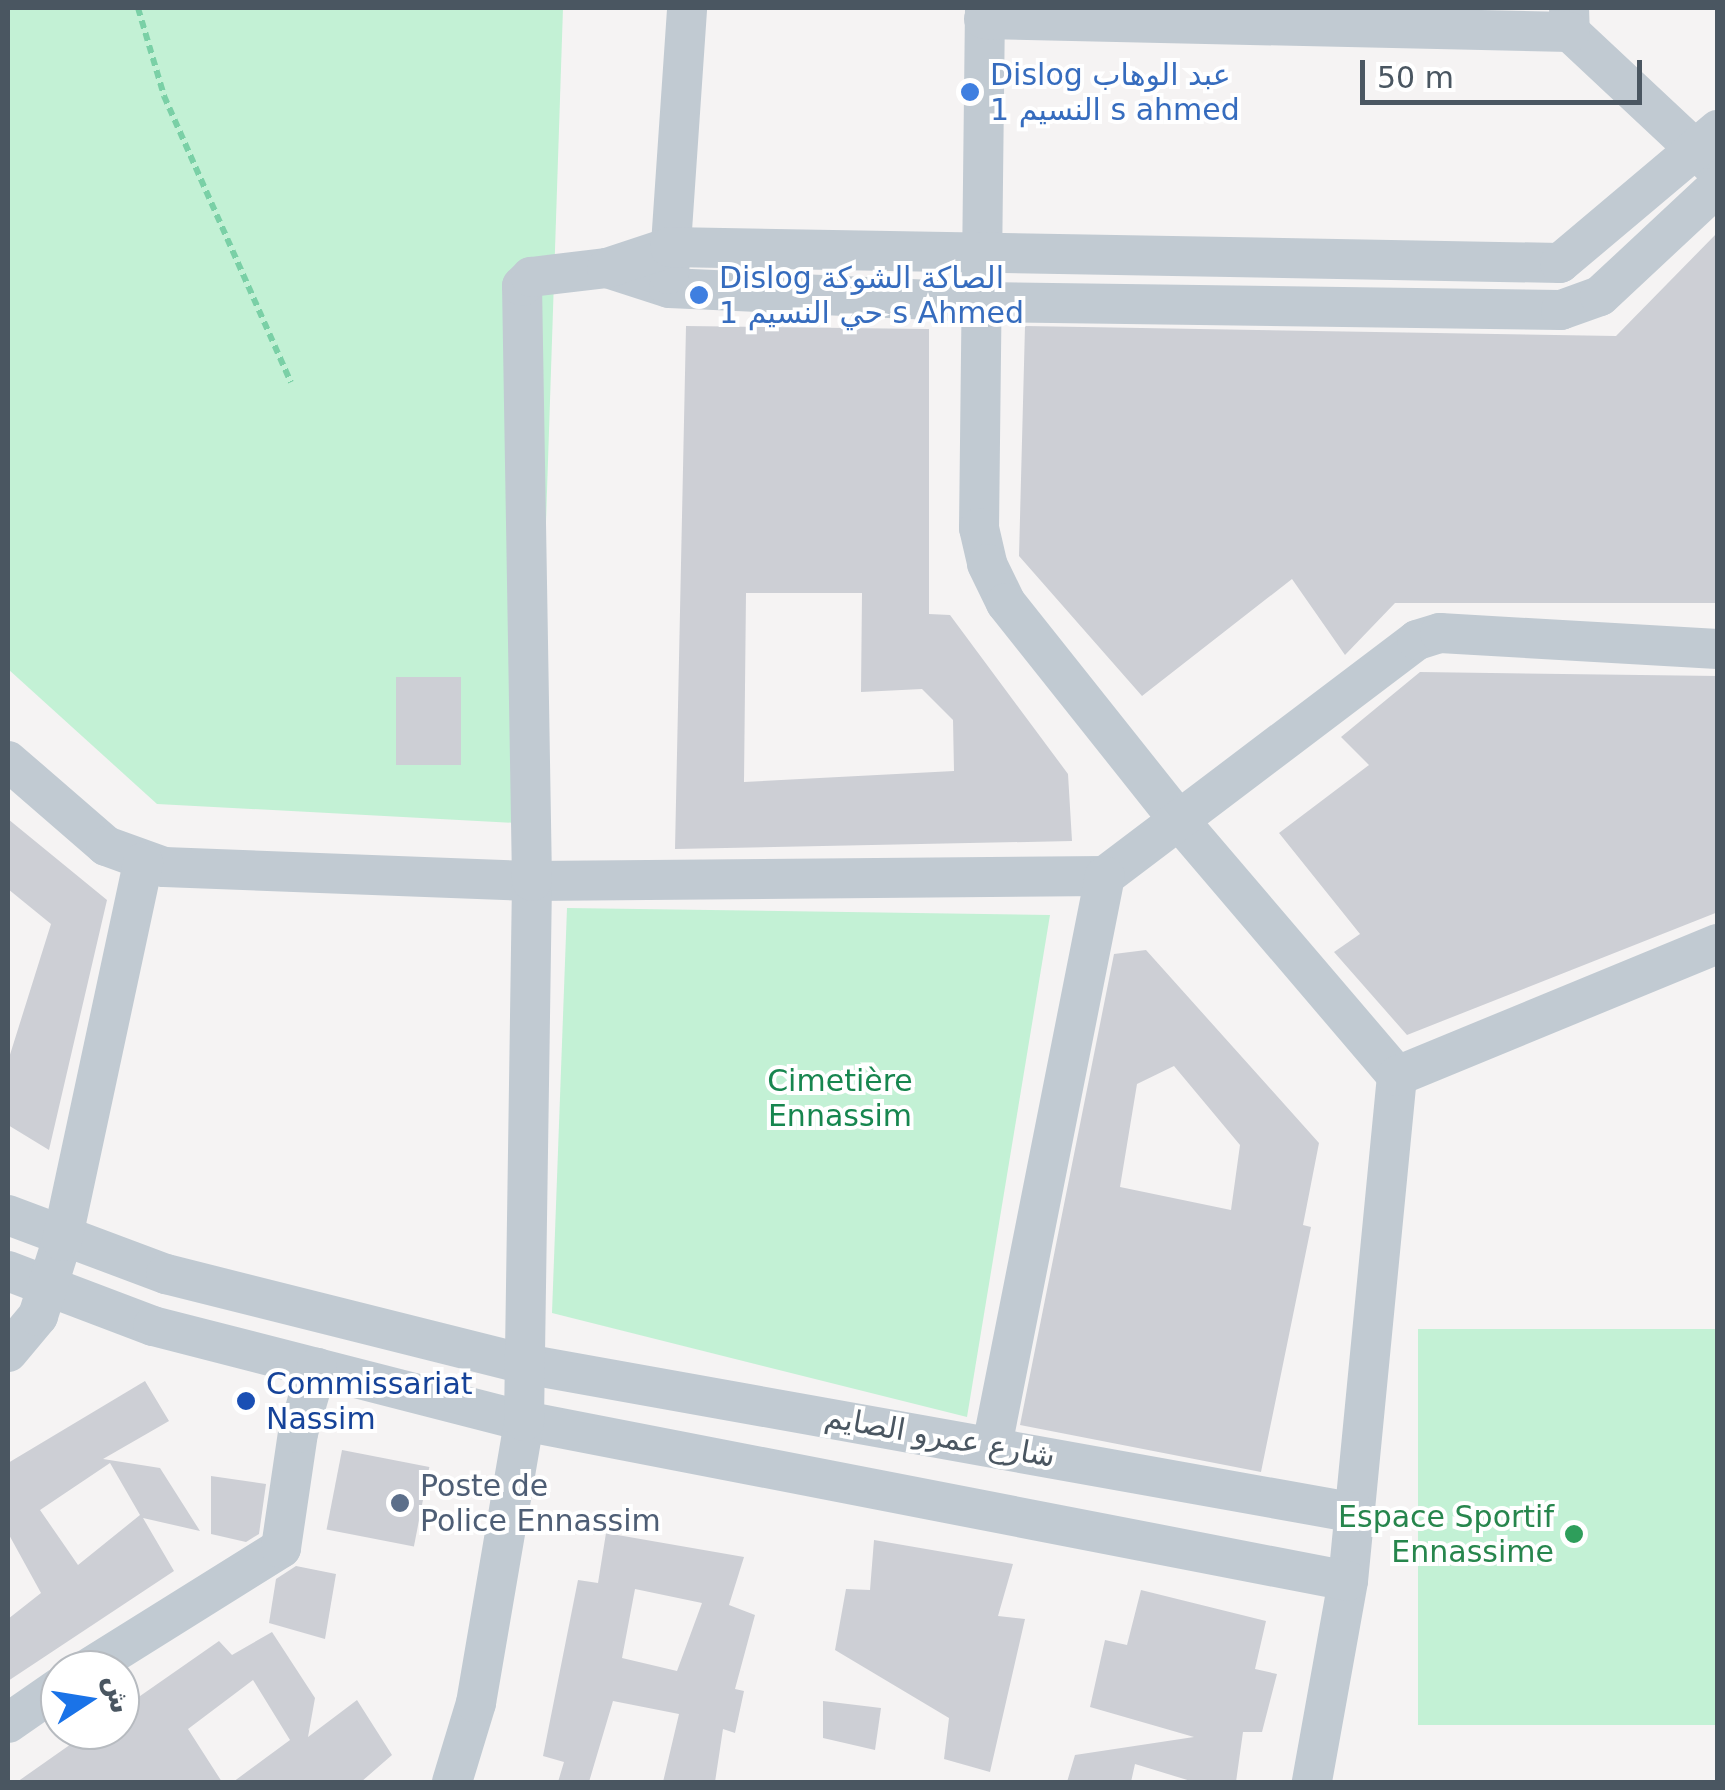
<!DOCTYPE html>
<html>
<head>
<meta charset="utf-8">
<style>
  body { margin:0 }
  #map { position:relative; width:1725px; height:1790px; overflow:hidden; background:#f5f3f3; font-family:"DejaVu Sans","Noto Sans Arabic",sans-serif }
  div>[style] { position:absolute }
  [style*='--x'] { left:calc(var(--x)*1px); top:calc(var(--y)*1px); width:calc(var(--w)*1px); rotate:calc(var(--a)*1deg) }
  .green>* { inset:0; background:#c3f1d5; transform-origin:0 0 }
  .building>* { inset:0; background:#cdcfd5; transform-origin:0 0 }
  .path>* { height:6px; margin-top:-3px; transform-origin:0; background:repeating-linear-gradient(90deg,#7ad0a6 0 8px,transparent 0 13px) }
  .minor>* { height:40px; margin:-20px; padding:0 20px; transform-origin:20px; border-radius:20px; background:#c1cad2 }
  .dots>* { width:28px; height:28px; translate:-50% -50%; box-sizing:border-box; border:5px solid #fff; border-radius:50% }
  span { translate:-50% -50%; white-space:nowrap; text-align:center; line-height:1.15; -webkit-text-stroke:8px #fff; paint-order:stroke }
  .shop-label { font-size:30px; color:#366cbe }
  .left { translate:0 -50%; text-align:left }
  .park-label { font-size:30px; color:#17864f }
  .transit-label { font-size:30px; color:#164399 }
  .street-label { font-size:30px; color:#4a5661 }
  .service-label { font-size:30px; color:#4e5e75 }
  .leisure-label { font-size:30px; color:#27864d }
  .right { translate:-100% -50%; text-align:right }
  .frame { position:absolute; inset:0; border:10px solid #4a5661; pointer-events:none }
  .north { position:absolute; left:40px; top:1650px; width:100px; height:100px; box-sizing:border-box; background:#fff; border:2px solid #b7bbc0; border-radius:50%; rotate:78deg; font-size:28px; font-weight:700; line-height:40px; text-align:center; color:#4a5661 }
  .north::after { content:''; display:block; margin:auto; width:35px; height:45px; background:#1a73e8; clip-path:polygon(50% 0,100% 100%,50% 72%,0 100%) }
  .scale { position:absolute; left:1360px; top:60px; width:282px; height:45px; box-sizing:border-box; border:5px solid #4a5661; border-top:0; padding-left:12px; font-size:30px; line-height:35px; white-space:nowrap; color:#4a5661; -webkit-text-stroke:8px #fff; paint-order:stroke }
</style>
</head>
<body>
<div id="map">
  <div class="green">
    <div style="clip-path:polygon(8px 8px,563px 8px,536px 824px,157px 804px,8px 669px)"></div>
    <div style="clip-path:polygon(567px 908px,1050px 915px,967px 1417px,552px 1313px)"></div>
    <div style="left:1717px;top:1329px;width:396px;height:299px;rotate:90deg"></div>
  </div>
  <div class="building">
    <div style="clip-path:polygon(1718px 232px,1718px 603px,1395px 603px,1345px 655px,1292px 579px,1142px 696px,1019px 556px,1025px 326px,1616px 336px)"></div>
    <div style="clip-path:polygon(evenodd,686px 326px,929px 329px,929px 614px,950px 615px,1068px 774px,1072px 841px,675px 849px,686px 326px,746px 593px,862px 593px,861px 692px,922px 689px,953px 720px,954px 771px,744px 782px,746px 593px)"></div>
    <div style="clip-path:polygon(1420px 672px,1718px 676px,1718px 912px,1407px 1035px,1334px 952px,1360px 934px,1279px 833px,1369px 765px,1341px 737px)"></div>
    <div style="left:396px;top:677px;width:65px;height:88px"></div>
    <div style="clip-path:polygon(8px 819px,107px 900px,49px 1150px,8px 1125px,8px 1061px,51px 924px,8px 889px)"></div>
    <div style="clip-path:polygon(evenodd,1146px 950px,1319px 1143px,1303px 1225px,1311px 1227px,1261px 1472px,1020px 1425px,1114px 954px,1146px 950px,1174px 1066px,1240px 1145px,1231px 1210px,1120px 1187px,1137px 1084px,1174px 1066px)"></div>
    <div style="clip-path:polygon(evenodd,145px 1381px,169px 1421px,103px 1459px,160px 1468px,200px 1531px,143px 1518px,174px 1571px,8px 1681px,8px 1619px,41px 1593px,8px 1533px,8px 1463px,145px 1381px,110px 1463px,140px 1515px,78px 1565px,40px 1510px,110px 1463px)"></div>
    <div style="left:342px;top:1450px;width:89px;height:81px;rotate:11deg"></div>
    <div style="clip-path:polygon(211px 1476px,266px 1484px,259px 1534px,246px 1542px,211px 1534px)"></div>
    <div style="clip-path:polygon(evenodd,606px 1533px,744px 1557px,729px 1605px,755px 1615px,735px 1689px,744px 1691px,735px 1733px,723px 1729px,715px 1782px,663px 1782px,679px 1714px,613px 1701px,589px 1782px,558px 1782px,564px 1762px,543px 1756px,578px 1580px,598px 1583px,606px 1533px,635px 1589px,702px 1603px,677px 1671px,622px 1658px,635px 1589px)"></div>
    <div style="clip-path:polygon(874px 1540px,1013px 1564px,998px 1616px,1025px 1619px,990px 1772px,944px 1759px,949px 1718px,835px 1650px,846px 1589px,870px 1590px)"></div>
    <div style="clip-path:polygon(296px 1566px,336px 1574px,325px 1639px,269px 1623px,276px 1579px)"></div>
    <div style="clip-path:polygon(1141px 1590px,1266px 1621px,1255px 1669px,1277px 1674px,1262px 1732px,1243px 1732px,1236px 1782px,1194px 1782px,1135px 1764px,1131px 1782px,1067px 1782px,1075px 1755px,1194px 1737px,1090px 1707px,1105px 1640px,1127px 1645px)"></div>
    <div style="clip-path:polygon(272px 1632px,315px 1698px,308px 1737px,357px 1700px,392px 1755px,361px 1782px,233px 1782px,290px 1740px,253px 1680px,188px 1729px,222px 1782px,17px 1782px,91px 1730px,120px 1730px,120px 1710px,219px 1641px,232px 1655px)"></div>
    <div style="clip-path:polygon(823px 1701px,881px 1708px,875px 1750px,823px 1738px)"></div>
  </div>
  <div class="path">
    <div style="--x:138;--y:8;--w:92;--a:73.5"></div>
    <div style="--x:164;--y:96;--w:313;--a:66.1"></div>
  </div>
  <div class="minor">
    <div style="--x:985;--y:8;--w:520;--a:90.66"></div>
    <div style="--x:979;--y:528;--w:37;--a:77"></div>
    <div style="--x:987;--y:564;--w:43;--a:64"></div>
    <div style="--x:1006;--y:603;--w:283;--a:51.5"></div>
    <div style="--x:1182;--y:824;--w:331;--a:49.5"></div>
    <div style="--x:1397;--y:1076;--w:507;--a:95.54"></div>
    <div style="--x:1348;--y:1581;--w:204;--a:100.2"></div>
    <div style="--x:1569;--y:8;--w:24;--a:88"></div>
    <div style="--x:1570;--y:32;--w:196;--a:43.1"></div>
    <div style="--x:984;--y:19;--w:586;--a:1.27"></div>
    <div style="--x:607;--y:268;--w:65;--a:17.9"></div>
    <div style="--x:669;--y:288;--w:313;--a:2.6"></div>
    <div style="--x:982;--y:302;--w:579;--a:0.79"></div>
    <div style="--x:1561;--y:310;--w:41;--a:-19.7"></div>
    <div style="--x:1600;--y:296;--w:161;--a:-43"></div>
    <div style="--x:669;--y:274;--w:267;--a:-86.1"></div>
    <div style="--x:8;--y:761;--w:130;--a:40.9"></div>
    <div style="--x:106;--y:846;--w:62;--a:19.9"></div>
    <div style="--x:164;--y:867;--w:368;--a:2.2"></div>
    <div style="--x:532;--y:881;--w:573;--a:-0.5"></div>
    <div style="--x:1105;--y:876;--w:391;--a:-37.1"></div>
    <div style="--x:1417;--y:640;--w:24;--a:-17"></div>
    <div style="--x:1440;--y:633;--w:278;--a:3.3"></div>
    <div style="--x:1397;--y:1076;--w:347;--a:-22.4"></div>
    <div style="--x:8;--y:1215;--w:169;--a:20.5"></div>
    <div style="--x:166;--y:1274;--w:370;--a:14.1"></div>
    <div style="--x:525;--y:1364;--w:844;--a:10.17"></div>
    <div style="--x:8;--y:1271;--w:155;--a:20.8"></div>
    <div style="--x:153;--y:1326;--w:383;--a:14.4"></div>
    <div style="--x:524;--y:1421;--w:839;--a:10.99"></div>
    <div style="--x:8;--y:1352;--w:47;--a:-50.2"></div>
    <div style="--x:38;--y:1316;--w:79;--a:-72.3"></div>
    <div style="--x:62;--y:1241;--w:387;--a:-77.9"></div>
    <div style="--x:992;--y:1446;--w:581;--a:-78.79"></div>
    <div style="--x:86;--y:1670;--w:230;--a:-32"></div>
    <div style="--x:281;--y:1548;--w:116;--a:-81.6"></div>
    <div style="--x:298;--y:1433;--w:68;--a:-73.7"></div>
    <div style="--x:8;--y:1723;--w:63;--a:-34.7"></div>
    <div style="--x:452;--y:1782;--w:83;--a:-73.1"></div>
    <div style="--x:476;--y:1703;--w:286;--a:-80.3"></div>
    <div style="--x:524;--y:1421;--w:540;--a:-89.15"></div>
    <div style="--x:532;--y:881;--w:595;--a:-90.96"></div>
    <div style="--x:522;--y:286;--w:13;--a:-45"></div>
    <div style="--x:531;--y:277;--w:77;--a:-6.8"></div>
    <div style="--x:607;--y:268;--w:66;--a:-18.4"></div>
    <div style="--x:670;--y:247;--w:890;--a:1.03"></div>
    <div style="--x:1560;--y:263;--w:207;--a:-40.1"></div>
  </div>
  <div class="dots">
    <div style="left:970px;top:92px;background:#3f7fe0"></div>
    <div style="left:699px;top:295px;background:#3f7fe0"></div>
    <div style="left:246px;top:1401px;background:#1a4fb4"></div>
    <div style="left:400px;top:1503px;background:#5c6f8a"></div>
    <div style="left:1574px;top:1534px;background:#2e9e5b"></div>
  </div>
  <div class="shop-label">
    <span class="left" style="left:990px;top:92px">Dislog عبد الوهاب<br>النسيم 1 s ahmed</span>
    <span class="left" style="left:719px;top:295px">Dislog الصاكة الشوكة<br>حي النسيم 1 s Ahmed</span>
  </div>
  <div class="park-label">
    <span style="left:840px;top:1098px">Cimetière<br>Ennassim</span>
  </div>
  <div class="transit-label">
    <span class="left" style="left:266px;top:1401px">Commissariat<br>Nassim</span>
  </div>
  <div class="street-label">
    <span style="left:940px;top:1437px;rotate:10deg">شارع عمرو الصايم</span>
  </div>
  <div class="service-label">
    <span class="left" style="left:420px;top:1503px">Poste de<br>Police Ennassim</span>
  </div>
  <div class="leisure-label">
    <span class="right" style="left:1554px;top:1534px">Espace Sportif<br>Ennassime</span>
  </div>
  <div class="frame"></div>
  <div class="north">ش</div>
  <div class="scale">50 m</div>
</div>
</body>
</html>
